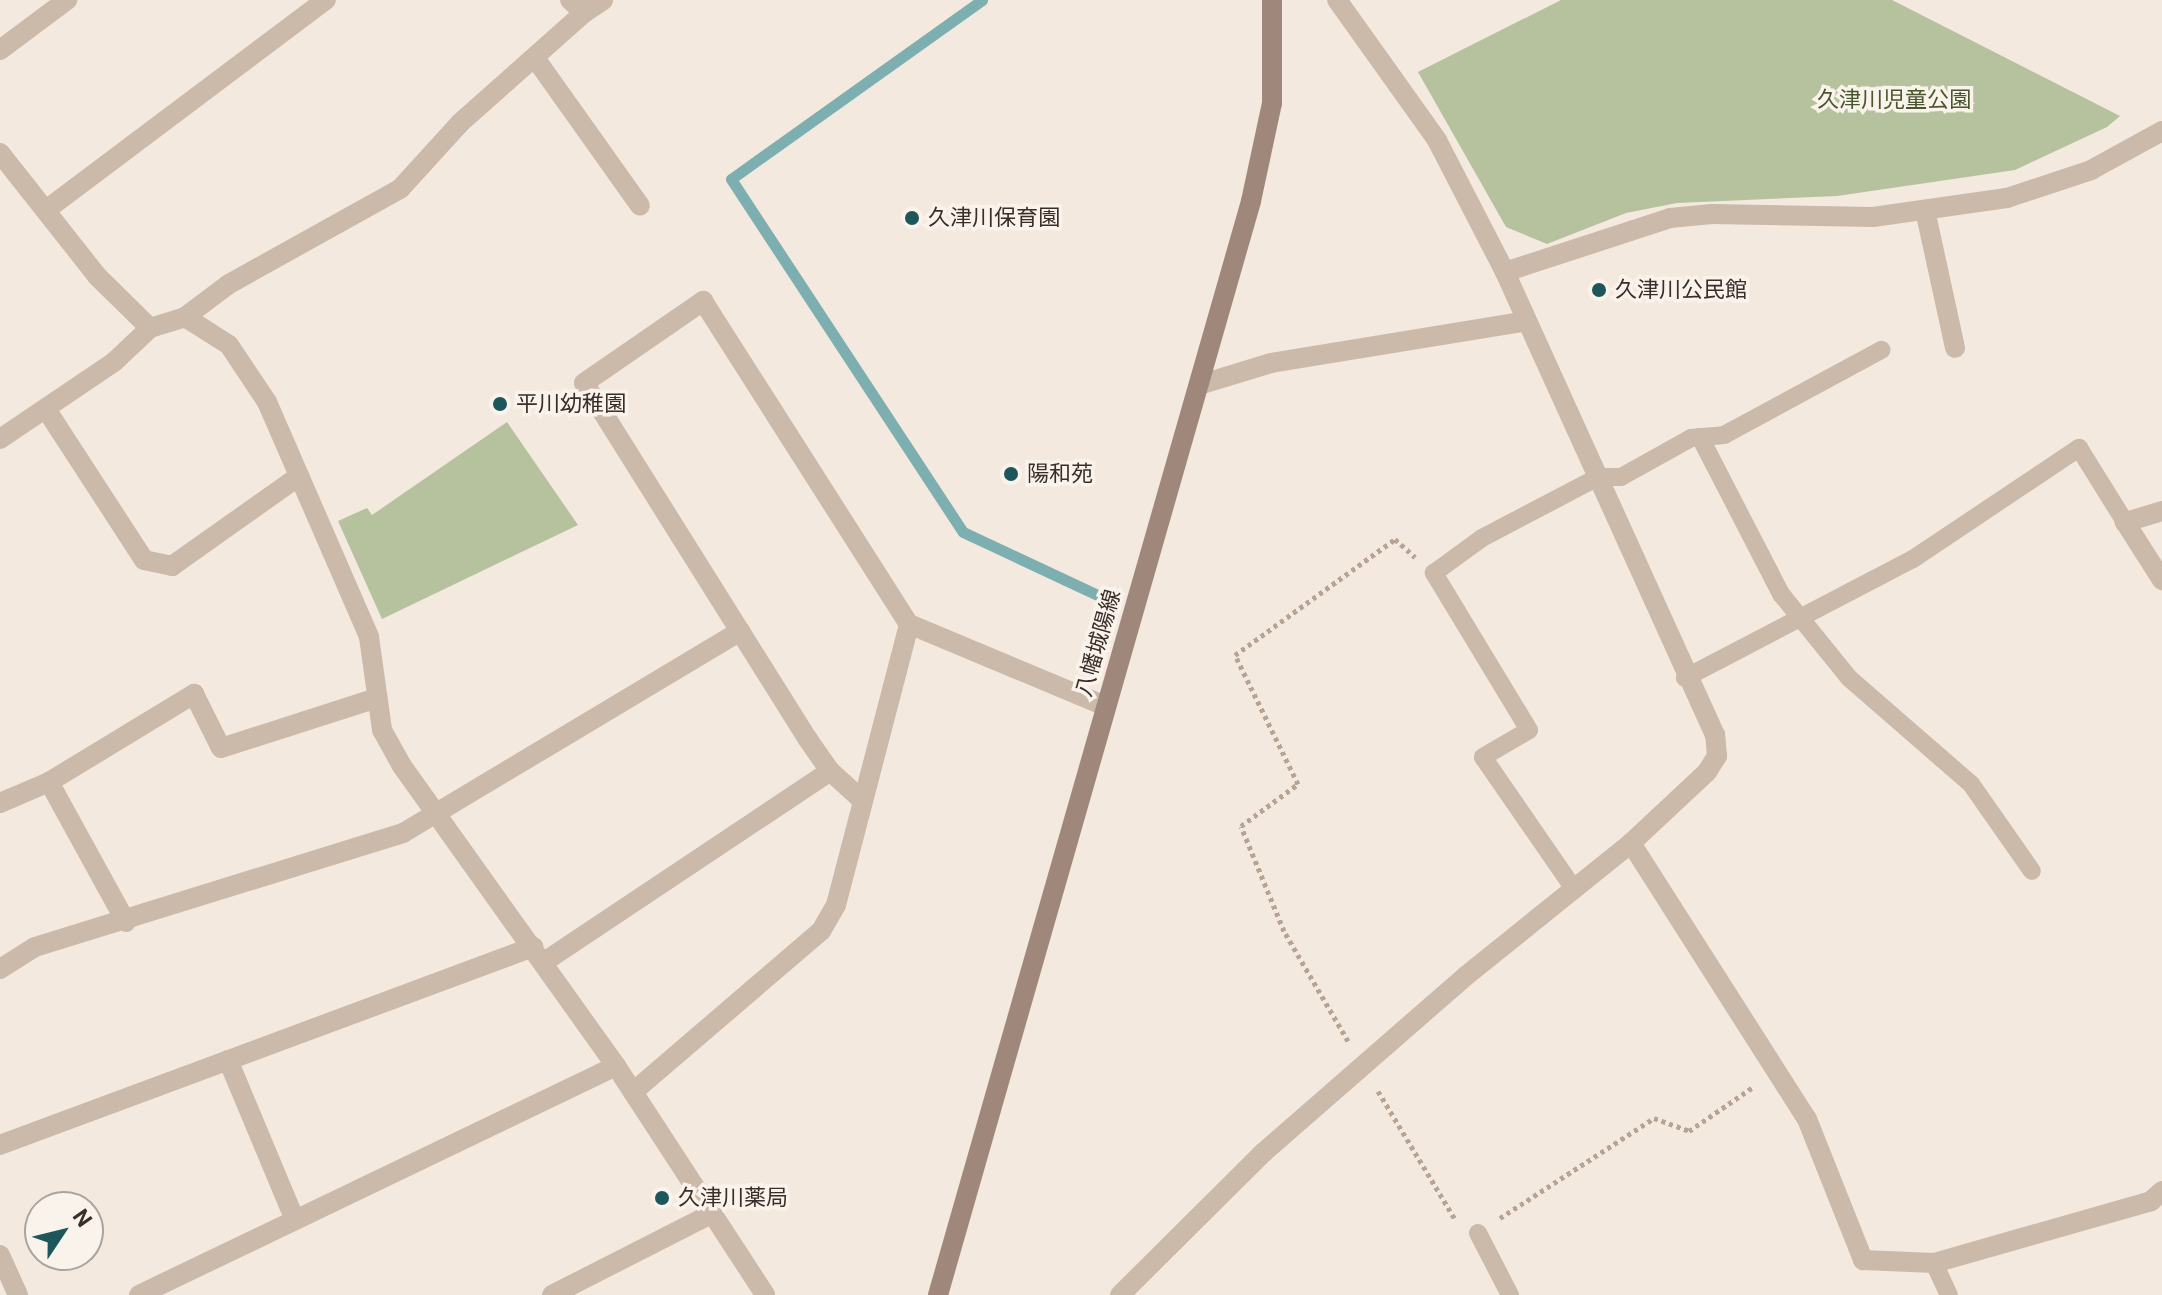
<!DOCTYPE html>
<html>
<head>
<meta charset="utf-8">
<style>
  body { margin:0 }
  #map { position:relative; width:2162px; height:1295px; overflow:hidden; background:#f3e9de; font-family:Roboto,"Noto Sans JP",sans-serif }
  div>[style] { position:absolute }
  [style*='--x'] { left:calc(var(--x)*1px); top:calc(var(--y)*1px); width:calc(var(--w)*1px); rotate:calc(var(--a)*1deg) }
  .green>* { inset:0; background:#b6c29e }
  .stream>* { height:11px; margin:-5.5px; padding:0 5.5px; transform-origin:5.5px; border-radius:5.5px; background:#7dafb0 }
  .path>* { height:5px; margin-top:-2.5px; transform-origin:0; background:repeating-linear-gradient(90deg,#b7a394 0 4px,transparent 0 8px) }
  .service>* { height:18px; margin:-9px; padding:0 9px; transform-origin:9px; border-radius:9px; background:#cbb9aa }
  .minor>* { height:20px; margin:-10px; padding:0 10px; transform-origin:10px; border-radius:10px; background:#cbb9aa }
  .secondary>* { height:20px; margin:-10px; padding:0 10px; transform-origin:10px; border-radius:10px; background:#9f887b }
  .dots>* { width:22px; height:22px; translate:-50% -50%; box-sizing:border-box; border:4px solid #faf3eb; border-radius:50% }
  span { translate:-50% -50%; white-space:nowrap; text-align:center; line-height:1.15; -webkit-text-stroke:7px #faf3eb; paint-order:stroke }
  .park-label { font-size:22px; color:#48572d }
  .poi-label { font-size:22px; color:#392e29 }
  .left { translate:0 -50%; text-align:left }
  .street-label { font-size:22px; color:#392e29 }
  .north { position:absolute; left:24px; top:1191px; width:80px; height:80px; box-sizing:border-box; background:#faf3eb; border:2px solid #ada49d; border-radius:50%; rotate:55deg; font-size:22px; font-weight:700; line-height:32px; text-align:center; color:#392e29 }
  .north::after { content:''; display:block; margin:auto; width:28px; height:36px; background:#1e575b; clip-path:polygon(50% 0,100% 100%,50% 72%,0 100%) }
</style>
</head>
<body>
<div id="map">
  <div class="green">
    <div style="clip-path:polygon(1561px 0,1892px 0,2120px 116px,2107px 127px,2015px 170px,1837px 196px,1677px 203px,1626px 213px,1547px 244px,1506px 227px,1418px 72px)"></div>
    <div style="clip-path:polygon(507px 422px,578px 525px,382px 619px,338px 521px,367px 508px,372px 515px)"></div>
  </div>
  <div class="stream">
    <div style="--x:982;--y:0;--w:308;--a:144.5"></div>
    <div style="--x:731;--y:179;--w:422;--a:56.7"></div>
    <div style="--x:963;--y:532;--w:158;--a:25.1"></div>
  </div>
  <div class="path">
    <div style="--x:1348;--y:1041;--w:127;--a:-120.2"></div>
    <div style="--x:1284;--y:931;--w:113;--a:-112.3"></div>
    <div style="--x:1241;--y:826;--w:71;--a:-36.4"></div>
    <div style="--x:1298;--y:784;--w:144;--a:-116"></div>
    <div style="--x:1235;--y:655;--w:198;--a:-35.9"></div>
    <div style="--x:1395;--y:539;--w:27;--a:42"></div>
    <div style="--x:1378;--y:1091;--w:149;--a:59"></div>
    <div style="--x:1500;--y:1218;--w:184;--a:-33"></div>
    <div style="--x:1654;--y:1118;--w:37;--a:20"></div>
    <div style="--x:1689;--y:1131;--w:78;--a:-34.5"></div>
  </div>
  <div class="service">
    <div style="--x:1700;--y:437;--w:177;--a:62.7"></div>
    <div style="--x:1781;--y:594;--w:108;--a:51"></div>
    <div style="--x:1849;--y:678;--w:162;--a:41"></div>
    <div style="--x:1971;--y:784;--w:106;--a:55"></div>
    <div style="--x:1685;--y:678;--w:257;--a:-27.6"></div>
    <div style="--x:1913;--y:559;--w:200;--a:-33.8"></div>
    <div style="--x:2079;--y:448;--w:87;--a:58.1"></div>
    <div style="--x:1574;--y:889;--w:160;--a:-124.6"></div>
    <div style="--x:1483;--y:757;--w:53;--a:-30.4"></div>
    <div style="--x:1529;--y:730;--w:184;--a:-121.2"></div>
    <div style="--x:1434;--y:573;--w:59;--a:-36.1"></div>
    <div style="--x:1482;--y:538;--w:131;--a:-27.7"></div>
    <div style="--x:1598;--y:477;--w:23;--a:0"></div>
    <div style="--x:1621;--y:477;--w:80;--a:-29.1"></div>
    <div style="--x:1691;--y:438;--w:33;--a:-5"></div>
    <div style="--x:1724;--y:435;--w:179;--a:-28.4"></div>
    <div style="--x:1478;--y:1233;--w:70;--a:62.7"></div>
    <div style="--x:1934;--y:1263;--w:35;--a:65"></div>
  </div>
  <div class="minor">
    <div style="--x:584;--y:13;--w:23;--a:-34"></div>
    <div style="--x:0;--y:50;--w:84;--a:-36.7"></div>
    <div style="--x:535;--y:58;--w:181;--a:54.6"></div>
    <div style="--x:0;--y:153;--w:157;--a:51.7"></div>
    <div style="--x:97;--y:276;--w:74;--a:44.5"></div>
    <div style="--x:150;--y:328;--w:37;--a:-17"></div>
    <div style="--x:185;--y:317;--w:52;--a:32.5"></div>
    <div style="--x:229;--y:345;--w:69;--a:56.3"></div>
    <div style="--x:267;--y:402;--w:256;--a:66.5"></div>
    <div style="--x:369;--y:637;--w:94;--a:82"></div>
    <div style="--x:382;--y:730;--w:41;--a:60.9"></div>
    <div style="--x:402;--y:766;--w:369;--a:54.5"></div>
    <div style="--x:616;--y:1066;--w:273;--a:56.9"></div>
    <div style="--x:46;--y:210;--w:350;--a:-36.9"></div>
    <div style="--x:1925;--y:210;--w:141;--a:77.7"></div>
    <div style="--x:1505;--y:272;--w:174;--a:-18.1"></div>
    <div style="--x:1670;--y:218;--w:42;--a:-5.4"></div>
    <div style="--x:1712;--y:214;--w:161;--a:1.1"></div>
    <div style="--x:1873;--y:217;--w:135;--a:-8.1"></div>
    <div style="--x:2007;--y:198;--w:89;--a:-18.4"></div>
    <div style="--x:2091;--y:170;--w:81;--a:-28.8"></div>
    <div style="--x:185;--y:317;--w:55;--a:-36.9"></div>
    <div style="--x:229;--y:284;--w:196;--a:-29.1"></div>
    <div style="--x:400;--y:189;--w:89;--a:-47.7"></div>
    <div style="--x:460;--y:123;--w:166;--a:-41.6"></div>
    <div style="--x:584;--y:13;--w:19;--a:-137"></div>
    <div style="--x:1199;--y:385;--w:75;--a:-17"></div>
    <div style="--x:1271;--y:363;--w:259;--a:-9.3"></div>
    <div style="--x:46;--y:409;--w:180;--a:57"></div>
    <div style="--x:144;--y:560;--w:29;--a:12"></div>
    <div style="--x:172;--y:566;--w:156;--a:-35.3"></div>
    <div style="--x:0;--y:439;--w:138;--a:-34"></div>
    <div style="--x:114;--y:362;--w:50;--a:-43.4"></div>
    <div style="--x:2162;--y:511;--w:39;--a:163"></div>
    <div style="--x:2125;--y:522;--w:69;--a:57.5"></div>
    <div style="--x:862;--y:800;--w:43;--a:-137.8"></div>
    <div style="--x:830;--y:771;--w:40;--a:-124.9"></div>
    <div style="--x:807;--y:738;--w:419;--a:-122.1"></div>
    <div style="--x:584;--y:383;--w:145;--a:-34.6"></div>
    <div style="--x:703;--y:301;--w:383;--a:57.5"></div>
    <div style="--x:0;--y:803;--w:53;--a:-23.2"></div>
    <div style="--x:1631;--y:843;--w:327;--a:57.5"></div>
    <div style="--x:1807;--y:1119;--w:152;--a:68.3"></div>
    <div style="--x:1863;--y:1260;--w:71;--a:2.4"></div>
    <div style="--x:1934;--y:1263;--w:226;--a:-15.9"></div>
    <div style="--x:2151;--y:1201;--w:15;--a:-42"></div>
    <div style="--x:126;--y:922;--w:160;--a:-118.8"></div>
    <div style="--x:49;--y:782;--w:170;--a:-31.3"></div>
    <div style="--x:194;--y:694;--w:60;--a:63.4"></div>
    <div style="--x:221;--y:748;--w:164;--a:-17.8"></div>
    <div style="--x:544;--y:962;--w:344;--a:-33.7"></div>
    <div style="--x:0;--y:969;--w:41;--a:-32.2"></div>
    <div style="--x:35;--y:947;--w:385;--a:-17.2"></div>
    <div style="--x:403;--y:833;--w:393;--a:-30.9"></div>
    <div style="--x:228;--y:1060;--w:171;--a:67.3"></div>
    <div style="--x:633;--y:1092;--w:248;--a:-40.6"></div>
    <div style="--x:821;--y:931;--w:30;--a:-60"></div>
    <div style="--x:836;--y:905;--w:290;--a:-75.4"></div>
    <div style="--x:909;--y:624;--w:212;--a:22.7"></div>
    <div style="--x:0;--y:1145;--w:569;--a:-20.38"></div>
    <div style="--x:0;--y:1255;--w:44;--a:65.8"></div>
    <div style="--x:139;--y:1295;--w:529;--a:-25.64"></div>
    <div style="--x:552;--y:1295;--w:181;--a:-27"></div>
    <div style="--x:1120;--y:1295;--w:203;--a:-44.8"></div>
    <div style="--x:1264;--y:1152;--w:269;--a:-41.1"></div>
    <div style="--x:1467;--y:975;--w:211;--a:-38.8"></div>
    <div style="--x:1631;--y:843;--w:104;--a:-43.1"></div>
    <div style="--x:1707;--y:772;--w:19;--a:-58"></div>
    <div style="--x:1717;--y:756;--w:21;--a:-95"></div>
    <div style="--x:1715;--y:735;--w:508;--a:-114.4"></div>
    <div style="--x:1505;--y:272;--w:148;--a:-117.3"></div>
    <div style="--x:1437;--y:140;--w:172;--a:-125.5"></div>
  </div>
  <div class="secondary">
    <div style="--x:938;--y:1295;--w:1138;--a:-74.03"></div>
    <div style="--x:1251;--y:201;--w:100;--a:-77.9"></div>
    <div style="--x:1272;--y:103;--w:103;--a:-90"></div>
  </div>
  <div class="dots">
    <div style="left:912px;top:218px;background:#1e575b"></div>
    <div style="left:1599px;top:290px;background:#1e575b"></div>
    <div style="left:500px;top:404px;background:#1e575b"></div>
    <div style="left:1011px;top:474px;background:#1e575b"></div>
    <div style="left:662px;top:1198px;background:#1e575b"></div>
  </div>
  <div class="park-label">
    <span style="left:1894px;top:100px">久津川児童公園</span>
  </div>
  <div class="poi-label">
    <span class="left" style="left:928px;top:218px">久津川保育園</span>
    <span class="left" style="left:1615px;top:290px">久津川公民館</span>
    <span class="left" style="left:516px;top:404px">平川幼稚園</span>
    <span class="left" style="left:1027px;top:474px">陽和苑</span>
    <span class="left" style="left:678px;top:1198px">久津川薬局</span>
  </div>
  <div class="street-label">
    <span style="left:1098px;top:643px;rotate:-74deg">八幡城陽線</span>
  </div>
  <div class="north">N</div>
</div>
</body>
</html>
